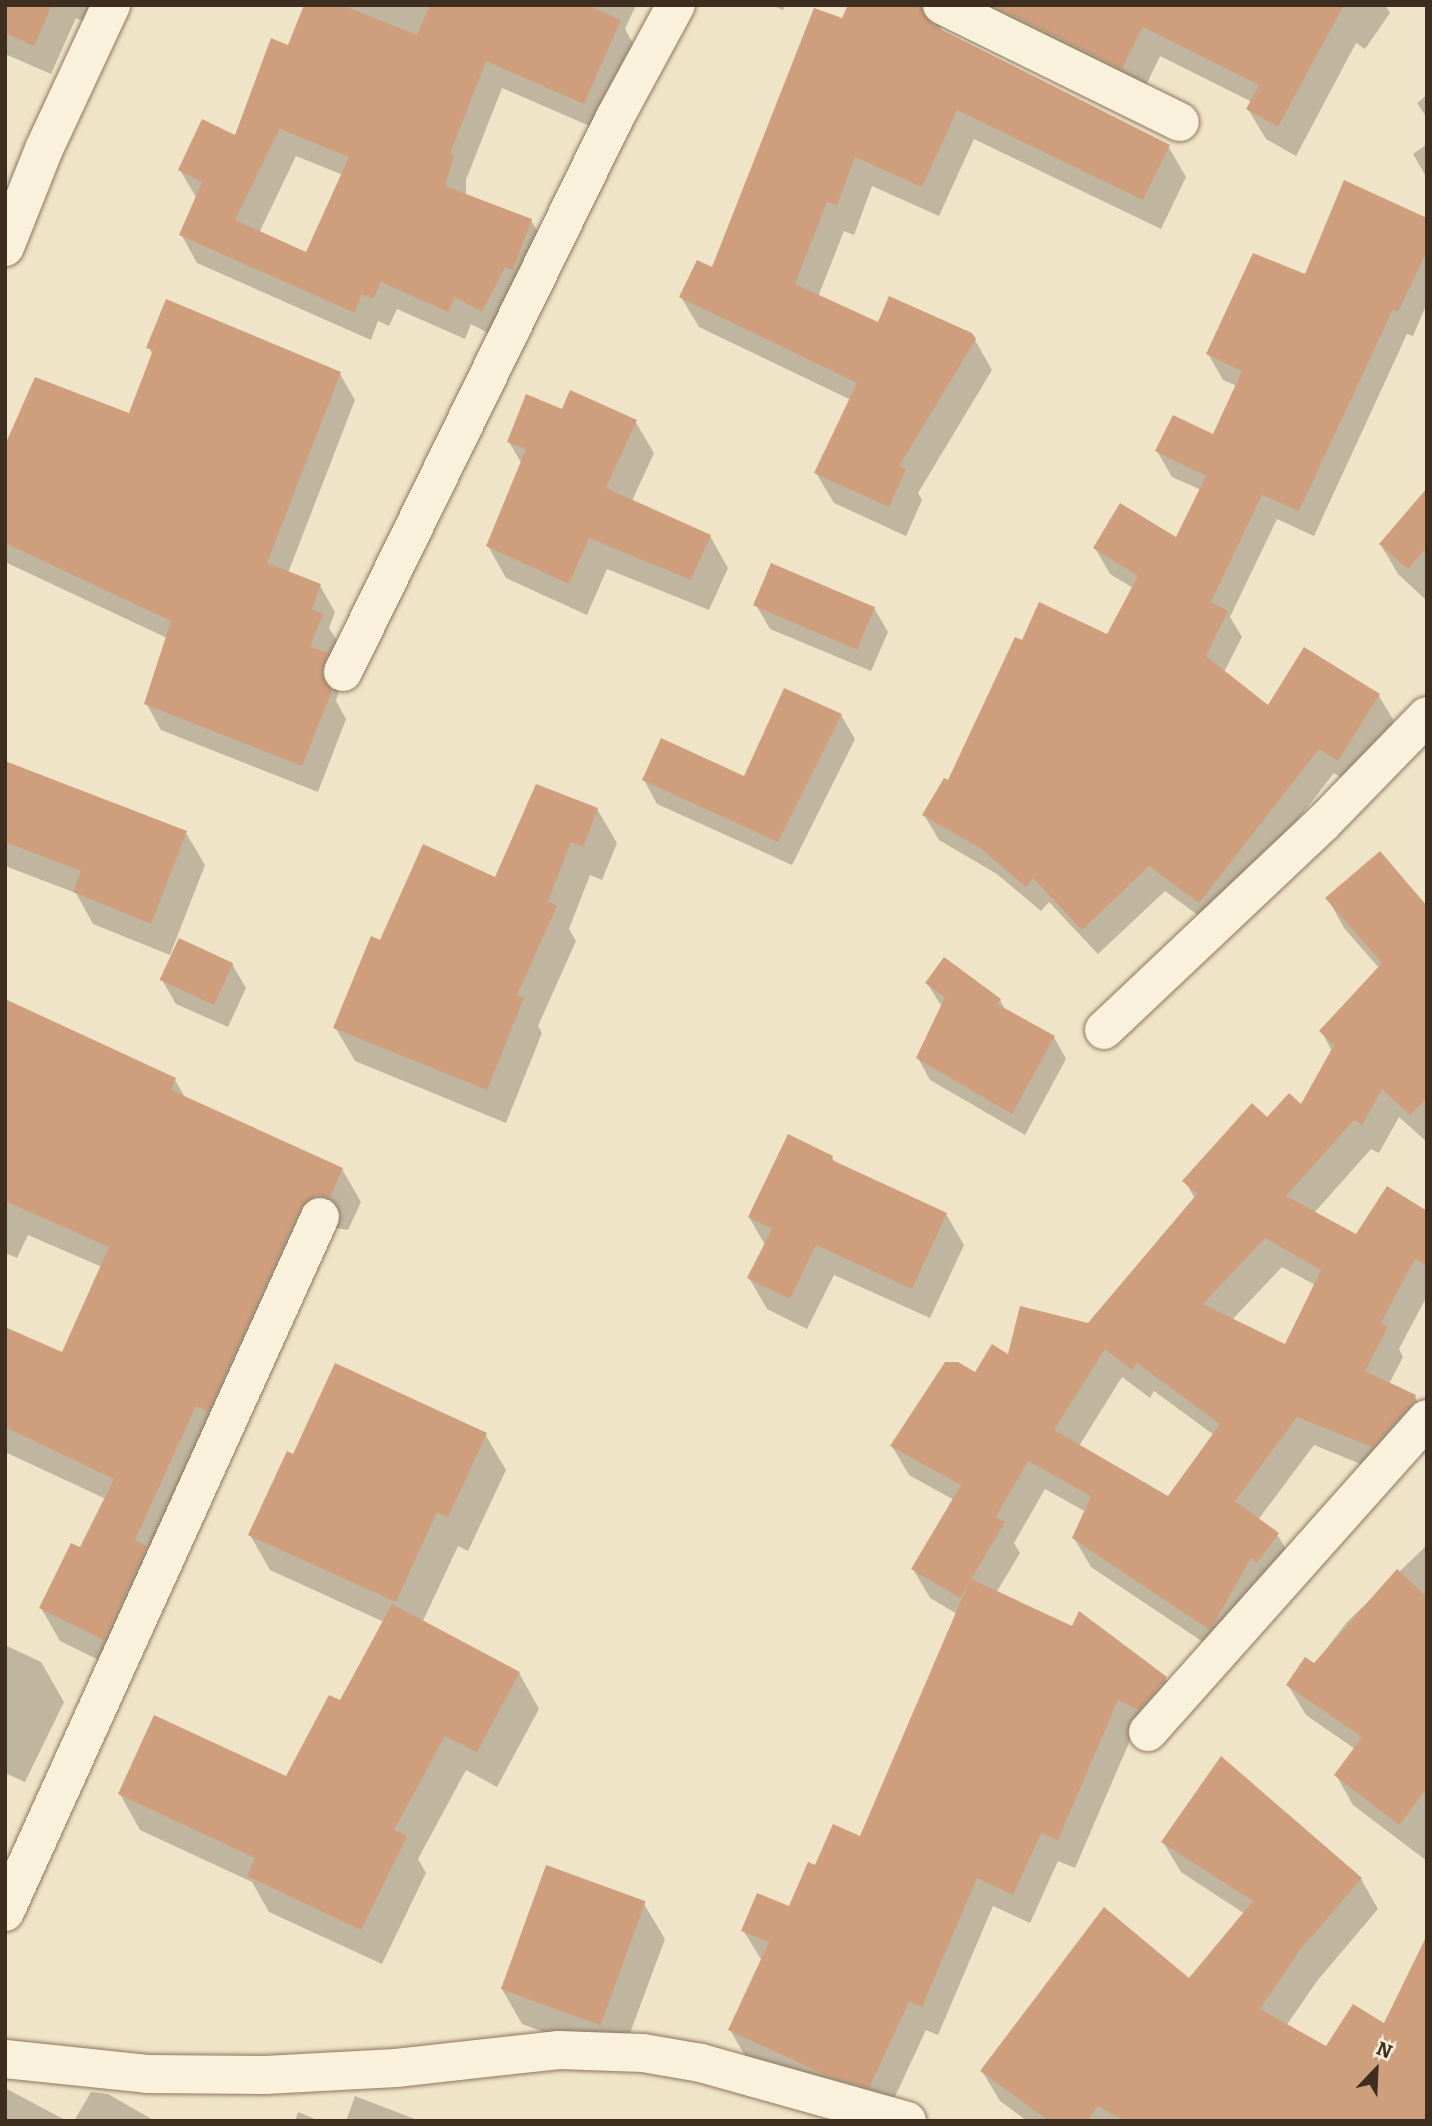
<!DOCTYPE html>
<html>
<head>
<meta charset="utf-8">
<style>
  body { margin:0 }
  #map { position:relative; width:1432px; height:2126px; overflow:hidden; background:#f0e4c8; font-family:Bitter,serif }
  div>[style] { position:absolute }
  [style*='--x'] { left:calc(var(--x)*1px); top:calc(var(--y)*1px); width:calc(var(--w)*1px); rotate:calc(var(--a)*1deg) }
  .shadow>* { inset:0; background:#0003 }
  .building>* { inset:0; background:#cf9f7d; transform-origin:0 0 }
  .roads { filter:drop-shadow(0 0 2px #8d765c) drop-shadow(0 0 2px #8d765c) }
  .minor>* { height:38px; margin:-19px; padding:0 19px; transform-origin:19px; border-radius:19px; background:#faf1dc }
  span { translate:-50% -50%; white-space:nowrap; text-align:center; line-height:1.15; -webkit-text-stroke:5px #f7eed8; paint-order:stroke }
  .frame { position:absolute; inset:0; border:7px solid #3d2e20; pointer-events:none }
  .north { position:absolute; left:1341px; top:2035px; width:70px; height:70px; -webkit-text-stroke:5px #f7eed8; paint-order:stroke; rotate:23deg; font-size:19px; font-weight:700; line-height:28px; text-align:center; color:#3d2e20 }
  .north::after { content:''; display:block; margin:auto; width:24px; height:32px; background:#3d2e20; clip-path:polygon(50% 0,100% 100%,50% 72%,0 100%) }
</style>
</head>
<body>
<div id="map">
  <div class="shadow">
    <div style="clip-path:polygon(5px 5px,118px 5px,105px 31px,76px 18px,51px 74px,5px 54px)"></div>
    <div style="clip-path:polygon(evenodd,305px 5px,636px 5px,625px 29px,636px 49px,601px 131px,502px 88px,466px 180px,466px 196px,531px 220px,547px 249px,499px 339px,471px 324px,465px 339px,397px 309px,389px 326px,378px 321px,371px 340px,197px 263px,181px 234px,197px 199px,180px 170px,236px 137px,289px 47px,305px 5px,296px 156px,343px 175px,307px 255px,259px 233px,296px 156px)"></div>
    <div style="clip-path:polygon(772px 5px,785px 5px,783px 10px)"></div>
    <div style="clip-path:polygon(850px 5px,1385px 5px,1390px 13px,1365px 49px,1356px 43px,1296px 156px,1266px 139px,1248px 109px,1252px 102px,1160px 56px,1140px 98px,946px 17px,940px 30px,1168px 146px,1186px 177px,1161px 229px,974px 139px,939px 216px,872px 186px,854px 235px,844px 231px,818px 297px,879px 324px,975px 340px,992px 370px,918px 493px,922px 500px,906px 536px,834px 503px,816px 473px,851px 400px,699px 327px,681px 297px,713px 270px)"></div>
    <div style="clip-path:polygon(1427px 95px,1427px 118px,1417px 103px)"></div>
    <div style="clip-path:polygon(1427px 144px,1427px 178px,1413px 154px)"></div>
    <div style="clip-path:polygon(1427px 219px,1427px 303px,1413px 336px,1407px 334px,1314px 536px,1277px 519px,1230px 617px,1242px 637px,1224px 672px,1269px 707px,1304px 650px,1379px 696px,1394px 721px,1353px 785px,1334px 773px,1214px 927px,1165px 891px,1098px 954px,1049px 902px,1041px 911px,997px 874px,939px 840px,924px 815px,949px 782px,1023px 642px,1108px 636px,1133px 588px,1110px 574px,1095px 548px,1177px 540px,1201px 490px,1172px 477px,1157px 451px,1214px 436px,1237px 386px,1223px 380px,1208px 354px,1306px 276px)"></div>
    <div style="clip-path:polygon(148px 347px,340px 374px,355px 400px,288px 573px,320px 586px,335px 612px,329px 628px,338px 642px,342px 681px,336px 701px,346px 719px,318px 792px,161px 730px,146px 703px,167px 638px,5px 562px,5px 449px,130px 415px,153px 355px)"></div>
    <div style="clip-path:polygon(563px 411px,635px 421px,654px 453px,632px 501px,710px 536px,728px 568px,709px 610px,607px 569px,587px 615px,506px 578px,488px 546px,522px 464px,509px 442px)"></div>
    <div style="clip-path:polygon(1427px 491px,1427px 601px,1398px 574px,1381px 545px)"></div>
    <div style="clip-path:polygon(756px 605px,874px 608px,888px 632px,871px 671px,770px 629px)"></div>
    <div style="clip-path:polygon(841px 715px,855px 739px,792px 865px,657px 804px,644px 780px,745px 778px)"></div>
    <div style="clip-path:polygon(5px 763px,186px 833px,205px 865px,170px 955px,93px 924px,76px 893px,5px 866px)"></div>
    <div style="clip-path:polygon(597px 809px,617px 843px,602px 880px,590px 875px,569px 929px,576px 941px,538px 1026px,542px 1033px,506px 1123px,355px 1061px,335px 1027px,380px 942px,496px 880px)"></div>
    <div style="clip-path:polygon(evenodd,1328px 899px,1427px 908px,1427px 1142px,1399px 1117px,1379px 1153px,1371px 1149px,1314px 1213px,1357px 1236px,1427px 1213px,1427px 1296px,1399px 1349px,1403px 1357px,1389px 1384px,1415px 1397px,1427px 1417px,1390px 1476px,1314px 1445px,1258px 1520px,1277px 1534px,1294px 1563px,1227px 1658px,1091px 1567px,1074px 1538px,1086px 1512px,1045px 1489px,1014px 1543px,1020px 1553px,996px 1593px,1073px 1628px,1079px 1614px,1166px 1679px,1183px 1708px,1135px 1729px,1075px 1868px,1058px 1861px,1030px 1923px,993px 1906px,938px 2035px,926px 2030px,886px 2116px,747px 2059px,730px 2030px,762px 1961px,743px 1930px,790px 1908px,816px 1867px,861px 1838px,957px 1614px,930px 1598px,913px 1569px,954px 1500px,909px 1475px,892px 1446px,975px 1374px,1089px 1325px,1195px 1199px,1185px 1181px,1267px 1120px,1301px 1107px,1332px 1051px,1321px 1031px,1379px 968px,1344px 928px,1328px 899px,1282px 1267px,1315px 1285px,1286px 1346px,1232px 1320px,1282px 1267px,1328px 899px,1122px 1377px,1150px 1398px,1154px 1391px,1214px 1435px,1169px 1498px,1079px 1446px,1122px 1377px)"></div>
    <div style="clip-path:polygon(232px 964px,246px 988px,228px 1027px,176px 1004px,162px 980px)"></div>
    <div style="clip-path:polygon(927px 983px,1000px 1000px,1006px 1011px,1054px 1037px,1066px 1059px,1025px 1135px,930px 1080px,918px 1058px,942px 1007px)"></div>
    <div style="clip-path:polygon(5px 1001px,175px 1080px,186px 1099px,342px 1169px,361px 1202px,348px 1230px,337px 1228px,318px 1241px,123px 1672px,60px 1641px,41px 1608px,80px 1549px,106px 1499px,5px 1452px,5px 1329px,62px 1354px,102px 1267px,28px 1235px,17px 1258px,5px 1253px)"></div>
    <div style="clip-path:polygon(832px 1158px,836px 1164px,946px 1214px,964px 1245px,930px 1318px,834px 1275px,807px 1329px,767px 1309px,749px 1278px,765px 1245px,749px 1217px)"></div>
    <div style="clip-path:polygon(485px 1434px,506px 1470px,468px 1551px,458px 1546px,423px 1621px,519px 1673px,539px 1709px,497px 1787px,466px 1770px,418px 1859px,426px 1873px,382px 1964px,269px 1912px,252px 1882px,140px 1830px,120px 1794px,286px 1779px,341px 1702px,384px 1622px,270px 1570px,250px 1535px,294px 1456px)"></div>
    <div style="clip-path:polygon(1427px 1545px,1427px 1861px,1353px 1805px,1336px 1775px,1355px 1749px,1306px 1715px,1288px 1685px,1314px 1665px,1347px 1622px)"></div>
    <div style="clip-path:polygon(5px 1645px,41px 1662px,64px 1702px,25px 1782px,5px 1773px)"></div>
    <div style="clip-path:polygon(1163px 1842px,1361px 1879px,1378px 1909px,1317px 1981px,1286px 2026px,1327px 2049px,1384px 2025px,1427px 2121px,1027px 2121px,1000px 2101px,982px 2071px,1189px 1981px,1245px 1914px,1181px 1872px)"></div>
    <div style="clip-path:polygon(644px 1904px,665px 1939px,620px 2060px,522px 2024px,502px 1989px)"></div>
    <div style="clip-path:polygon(5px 2088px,67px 2121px,5px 2121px)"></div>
    <div style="clip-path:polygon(91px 2092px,108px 2094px,155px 2121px,74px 2121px)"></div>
    <div style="clip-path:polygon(355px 2096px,420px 2121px,346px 2121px)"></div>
    <div style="clip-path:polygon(298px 2112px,320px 2121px,295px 2121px)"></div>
  </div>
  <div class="building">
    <div style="clip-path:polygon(5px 5px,52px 5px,34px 46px,5px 33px)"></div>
    <div style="clip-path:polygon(evenodd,304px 5px,342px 5px,417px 35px,430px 5px,587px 5px,621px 20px,584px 104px,486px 61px,450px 154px,454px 155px,445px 186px,532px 219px,513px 270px,505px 267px,482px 312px,455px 297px,448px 312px,381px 282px,373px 299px,362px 294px,355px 313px,179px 235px,202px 182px,178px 170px,202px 119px,235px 135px,271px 38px,288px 45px,304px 5px,280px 129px,349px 157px,306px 252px,235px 220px,280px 129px)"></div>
    <div style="clip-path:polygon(848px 5px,920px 5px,932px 25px,1170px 145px,1143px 200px,957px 110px,922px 187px,855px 157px,837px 205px,827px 202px,795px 284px,878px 322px,889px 296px,972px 333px,976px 339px,899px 466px,906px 469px,889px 507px,814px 473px,857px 383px,679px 297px,697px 260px,712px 267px,814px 8px,842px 18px)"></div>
    <div style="clip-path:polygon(992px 5px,1344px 5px,1278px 127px,1246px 109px,1259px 85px,1143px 27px,1122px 69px)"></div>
    <div style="clip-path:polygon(1344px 180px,1427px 218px,1427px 251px,1398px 312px,1393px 309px,1299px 511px,1262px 495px,1211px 602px,1228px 611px,1206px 656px,1268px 705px,1304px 647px,1380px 694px,1338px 761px,1319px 749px,1199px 903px,1149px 866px,1082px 930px,1033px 878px,1026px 887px,980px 848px,922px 815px,944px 778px,948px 780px,1015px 637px,1022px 640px,1039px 602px,1107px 634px,1138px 576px,1093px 548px,1120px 503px,1176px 537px,1206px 476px,1155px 451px,1173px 415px,1213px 434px,1242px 371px,1206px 354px,1253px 253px,1305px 274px)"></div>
    <div style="clip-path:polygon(166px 299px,341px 372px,267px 563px,321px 584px,312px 609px,323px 614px,310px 647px,328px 653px,321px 674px,332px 691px,302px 766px,144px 704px,171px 621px,5px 543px,5px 445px,35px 377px,129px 413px,153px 350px,146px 348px)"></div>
    <div style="clip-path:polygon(570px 390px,637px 420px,606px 488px,711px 535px,691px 580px,589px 538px,569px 584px,486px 546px,526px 449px,507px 442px,526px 394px,562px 409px)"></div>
    <div style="clip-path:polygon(1427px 488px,1427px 547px,1408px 569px,1379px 544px)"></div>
    <div style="left:771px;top:563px;width:113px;height:46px;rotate:23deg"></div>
    <div style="clip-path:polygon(784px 688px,842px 714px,778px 842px,642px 780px,661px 738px,744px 776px)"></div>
    <div style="clip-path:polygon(5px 761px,187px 831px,151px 924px,73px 892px,81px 871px,5px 842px)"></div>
    <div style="clip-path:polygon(536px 784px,598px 808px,583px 847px,571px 842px,548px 901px,557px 906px,517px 995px,524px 998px,487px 1090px,333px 1028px,371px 936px,380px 940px,423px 844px,495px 877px)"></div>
    <div style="clip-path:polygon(evenodd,1380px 851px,1427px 906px,1427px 1098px,1410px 1115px,1382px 1089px,1362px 1125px,1354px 1120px,1286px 1196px,1356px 1234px,1387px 1186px,1427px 1211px,1427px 1266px,1415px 1259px,1381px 1323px,1388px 1327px,1365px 1371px,1416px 1395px,1413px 1403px,1372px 1447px,1297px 1417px,1235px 1501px,1279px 1533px,1257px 1563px,1251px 1558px,1210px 1630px,1072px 1538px,1091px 1496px,1028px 1461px,996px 1517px,1005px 1522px,971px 1579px,1072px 1626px,1079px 1611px,1167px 1677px,1139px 1710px,1118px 1700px,1058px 1840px,1041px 1833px,1013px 1895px,977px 1878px,922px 2007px,909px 2002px,869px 2088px,826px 2075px,728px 2030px,769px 1942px,741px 1931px,757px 1893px,789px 1906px,808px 1862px,815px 1865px,833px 1824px,860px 1836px,969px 1582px,960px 1598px,911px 1569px,961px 1485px,890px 1446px,945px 1362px,958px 1362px,975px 1372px,992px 1344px,1008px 1354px,1020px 1306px,1088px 1323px,1197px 1194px,1182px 1181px,1252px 1103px,1267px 1117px,1289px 1093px,1301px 1104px,1334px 1045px,1319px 1031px,1382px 963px,1325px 898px,1380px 851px,1265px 1238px,1321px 1270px,1285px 1344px,1203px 1304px,1265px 1238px,1380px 851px,1105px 1349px,1132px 1370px,1137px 1363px,1220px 1424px,1168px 1496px,1054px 1430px,1105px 1349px)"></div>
    <div style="left:179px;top:938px;width:60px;height:46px;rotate:25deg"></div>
    <div style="clip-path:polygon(944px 957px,1001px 999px,997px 1004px,1055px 1036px,1012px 1114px,916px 1058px,945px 997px,925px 983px)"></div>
    <div style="clip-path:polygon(5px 999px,176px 1078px,171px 1090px,343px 1168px,330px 1197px,317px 1195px,300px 1208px,208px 1412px,196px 1406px,135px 1540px,147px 1546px,104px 1640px,39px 1608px,71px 1543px,80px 1547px,114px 1479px,5px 1427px,5px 1327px,62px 1352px,109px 1247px,5px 1201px)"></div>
    <div style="clip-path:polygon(788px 1134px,833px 1156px,832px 1160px,947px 1213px,912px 1289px,816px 1245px,790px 1299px,747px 1278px,772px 1229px,748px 1217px)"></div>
    <div style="clip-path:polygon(335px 1363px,487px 1433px,448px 1517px,437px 1512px,396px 1602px,248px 1535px,287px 1451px,293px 1454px)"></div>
    <div style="clip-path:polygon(1397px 1569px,1427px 1597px,1427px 1788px,1399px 1825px,1334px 1775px,1362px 1737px,1286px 1685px,1305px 1657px,1314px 1663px)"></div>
    <div style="clip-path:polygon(392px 1604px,520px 1672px,477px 1752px,445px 1736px,394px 1830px,407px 1836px,361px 1930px,247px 1876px,255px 1858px,118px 1794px,154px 1715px,286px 1776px,329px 1695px,340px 1700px)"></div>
    <div style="clip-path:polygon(1221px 1756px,1362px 1878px,1300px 1950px,1260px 2009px,1326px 2046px,1353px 2004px,1384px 2023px,1427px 1935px,1427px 2121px,1125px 2121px,1098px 2106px,1087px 2121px,1049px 2121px,980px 2071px,1104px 1907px,1189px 1978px,1253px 1901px,1161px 1842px)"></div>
    <div style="left:546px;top:1865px;width:106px;height:132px;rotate:20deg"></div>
  </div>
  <div class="roads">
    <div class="minor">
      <div style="--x:942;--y:5;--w:265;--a:26.2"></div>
      <div style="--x:5;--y:247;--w:105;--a:-68.3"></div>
      <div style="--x:44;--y:149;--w:159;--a:-65"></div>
      <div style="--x:343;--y:672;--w:616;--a:-63.89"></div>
      <div style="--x:614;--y:119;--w:130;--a:-61.5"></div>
      <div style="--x:1104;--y:1030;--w:301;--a:-43.4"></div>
      <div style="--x:1323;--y:823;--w:149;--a:-45.8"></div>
      <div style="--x:1148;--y:1732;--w:419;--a:-48.3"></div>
      <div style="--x:5;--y:1912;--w:763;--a:-65.62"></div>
      <div style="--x:5;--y:2059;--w:143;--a:6"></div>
      <div style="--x:147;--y:2074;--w:118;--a:0.5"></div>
      <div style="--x:265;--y:2075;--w:131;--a:-3.1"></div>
      <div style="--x:396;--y:2068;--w:164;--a:-6.3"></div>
      <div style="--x:559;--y:2050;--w:84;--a:2"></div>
      <div style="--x:643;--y:2053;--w:59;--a:9.8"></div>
      <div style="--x:701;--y:2063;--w:214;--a:15.7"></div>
    </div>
  </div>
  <div class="frame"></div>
  <div class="north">N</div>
</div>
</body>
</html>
